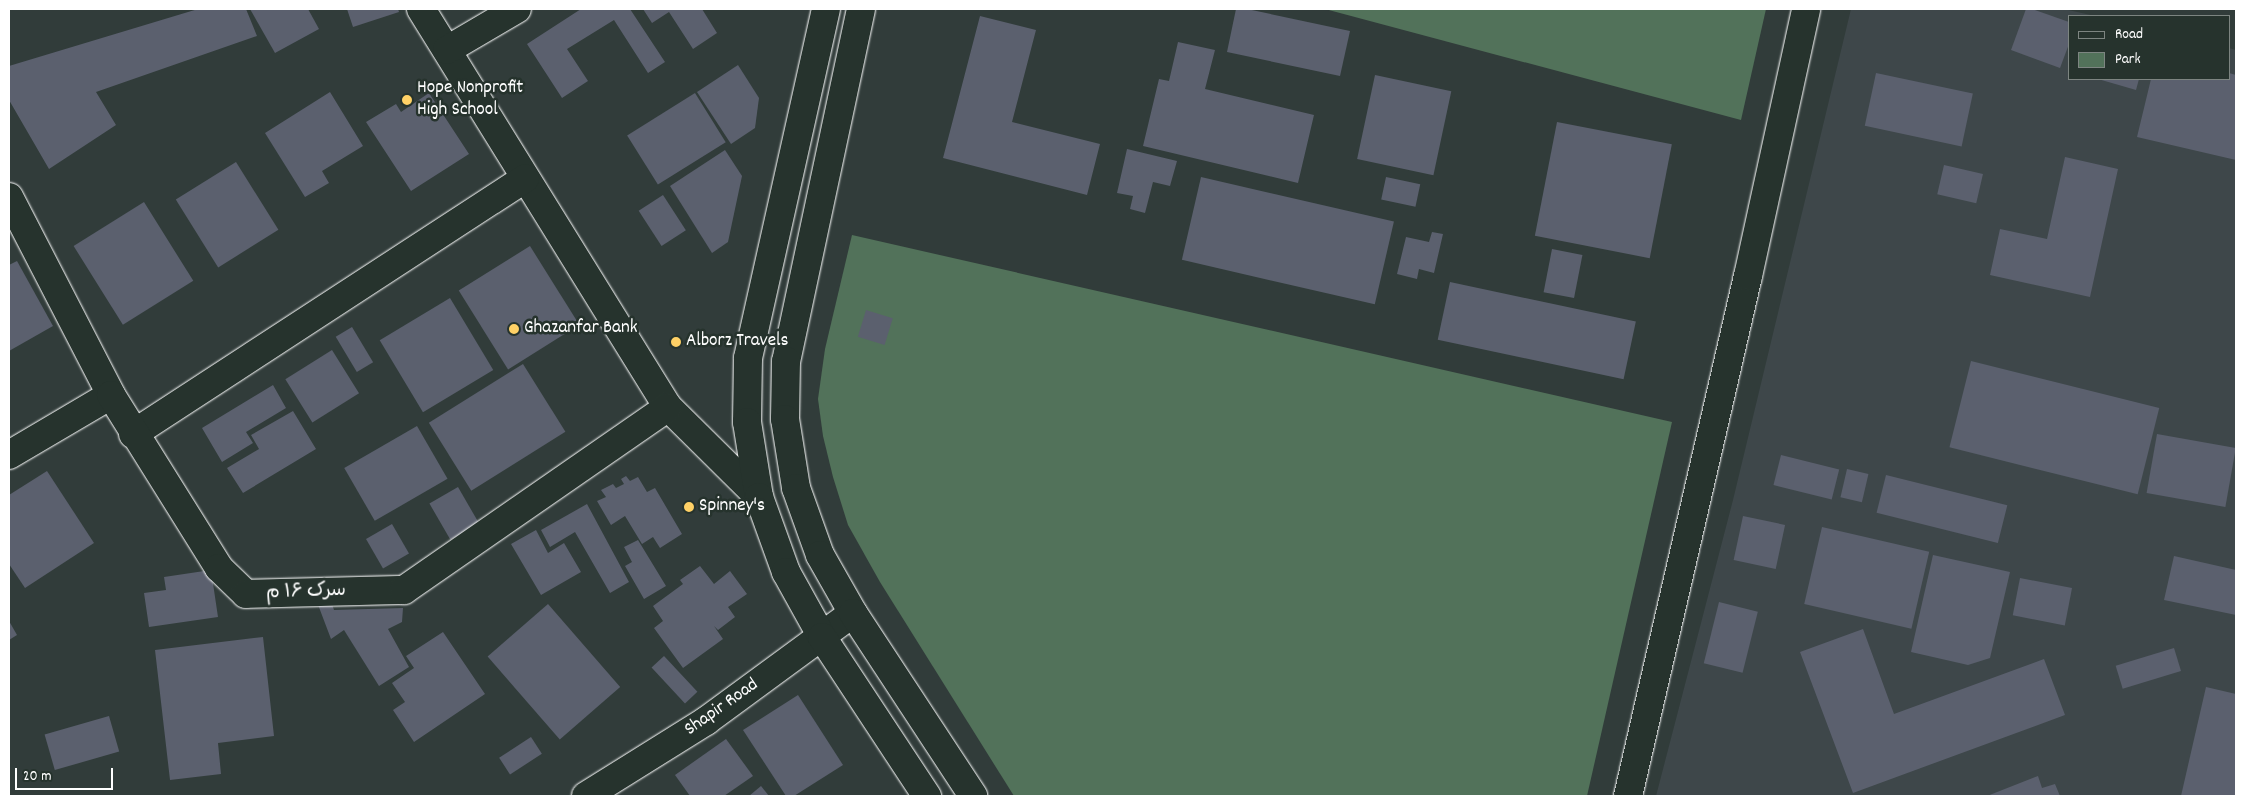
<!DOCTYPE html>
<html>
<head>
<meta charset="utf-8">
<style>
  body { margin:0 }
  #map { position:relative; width:2245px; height:805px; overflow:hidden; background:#313c3a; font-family:Dekko,"Playpen Sans Arabic",sans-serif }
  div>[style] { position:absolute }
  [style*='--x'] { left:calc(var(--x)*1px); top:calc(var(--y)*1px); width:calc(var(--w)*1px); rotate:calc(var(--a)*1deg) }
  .built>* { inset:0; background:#3e474a }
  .green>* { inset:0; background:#52725a }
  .building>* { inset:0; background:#5b606e; transform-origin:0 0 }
  .roads { filter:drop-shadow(0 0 1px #fff) drop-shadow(0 0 1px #fff) }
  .minor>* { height:28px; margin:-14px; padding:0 14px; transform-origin:14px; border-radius:14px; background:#26332d }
  .major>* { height:28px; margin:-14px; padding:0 14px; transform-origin:14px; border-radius:14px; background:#26332d }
  .dots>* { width:14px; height:14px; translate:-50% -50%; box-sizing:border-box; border:2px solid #26332d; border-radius:50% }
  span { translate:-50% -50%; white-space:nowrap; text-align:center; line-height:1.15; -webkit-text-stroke:5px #26332d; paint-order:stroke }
  .poi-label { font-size:19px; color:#fff }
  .left { translate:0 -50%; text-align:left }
  .street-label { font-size:19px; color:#fff }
  .frame { position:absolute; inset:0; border:10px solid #fff; pointer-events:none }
  .legend { position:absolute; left:2068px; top:15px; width:162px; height:65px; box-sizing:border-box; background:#26332d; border:1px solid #7d8581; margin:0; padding:6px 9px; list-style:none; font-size:15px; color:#fff }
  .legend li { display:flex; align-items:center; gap:10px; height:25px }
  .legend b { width:25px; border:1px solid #7d8581 }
  .scale { position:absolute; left:15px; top:768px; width:98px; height:22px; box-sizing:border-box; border:2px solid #fff; border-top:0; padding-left:6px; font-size:15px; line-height:18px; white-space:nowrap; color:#fff; -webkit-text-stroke:4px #26332d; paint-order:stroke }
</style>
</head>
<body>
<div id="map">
  <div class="built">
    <div style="clip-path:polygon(1851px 9px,2064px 9px,2095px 16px,2069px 16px,2069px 79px,2229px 79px,2229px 48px,2236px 50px,2236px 796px,1656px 796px,1733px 500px)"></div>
  </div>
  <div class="green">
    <div style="clip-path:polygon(1325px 9px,1766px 9px,1741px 120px)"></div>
    <div style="clip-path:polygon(852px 235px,1672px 422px,1587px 796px,1014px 796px,880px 582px,848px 525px,833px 477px,823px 436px,818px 399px,825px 349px)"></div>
  </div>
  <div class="building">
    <div style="clip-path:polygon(198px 9px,246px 9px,257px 36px,96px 92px,116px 125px,49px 169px,9px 100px,9px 66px)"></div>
    <div style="clip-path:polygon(250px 9px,308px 9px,319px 29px,275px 53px)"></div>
    <div style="clip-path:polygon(347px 9px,398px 9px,399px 12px,353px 27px)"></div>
    <div style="clip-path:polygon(581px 9px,630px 9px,665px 62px,648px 73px,614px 20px,567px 49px,588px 81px,562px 98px,527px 44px)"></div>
    <div style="clip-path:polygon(643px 9px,702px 9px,717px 33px,693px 49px,669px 12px,652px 23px)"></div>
    <div style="clip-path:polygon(1236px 9px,1247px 9px,1350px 31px,1340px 76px,1227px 52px)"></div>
    <div style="clip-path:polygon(2026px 9px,2032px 9px,2069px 22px,2069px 44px,2060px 68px,2011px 50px)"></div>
    <div style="clip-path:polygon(980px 16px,1036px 30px,1012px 122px,1100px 144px,1087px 195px,943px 158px)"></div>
    <div style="clip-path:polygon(1178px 42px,1215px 50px,1205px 89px,1314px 115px,1298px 183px,1143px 146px,1159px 79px,1169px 81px)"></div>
    <div style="clip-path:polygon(738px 65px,759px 98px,755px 128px,731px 144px,697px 92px)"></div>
    <div style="left:1876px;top:73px;width:99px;height:54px;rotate:12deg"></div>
    <div style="clip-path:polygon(2229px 73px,2236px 75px,2236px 160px,2137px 137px,2151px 79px,2229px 79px)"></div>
    <div style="left:1375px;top:75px;width:78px;height:86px;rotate:12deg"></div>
    <div style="clip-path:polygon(2098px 79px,2139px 79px,2136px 90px)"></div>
    <div style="clip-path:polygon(330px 92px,363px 146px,322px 171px,329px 183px,305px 197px,265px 133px)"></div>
    <div style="clip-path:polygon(429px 93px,469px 154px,411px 191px,366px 122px,396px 104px,401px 112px)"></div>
    <div style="left:695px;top:93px;width:58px;height:80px;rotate:58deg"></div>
    <div style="left:1557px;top:122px;width:117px;height:116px;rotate:11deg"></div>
    <div style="clip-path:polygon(1127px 149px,1177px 161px,1170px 186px,1153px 182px,1145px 213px,1130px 209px,1133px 196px,1117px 193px)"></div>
    <div style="clip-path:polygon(725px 150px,742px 176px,728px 242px,712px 253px,670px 186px)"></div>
    <div style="clip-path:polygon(2065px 157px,2118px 169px,2090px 297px,1990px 275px,2000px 229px,2047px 239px)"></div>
    <div style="left:236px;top:162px;width:80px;height:71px;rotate:58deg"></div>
    <div style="left:1944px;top:165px;width:40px;height:30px;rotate:13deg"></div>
    <div style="left:1201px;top:177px;width:198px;height:85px;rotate:13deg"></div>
    <div style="left:1386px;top:177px;width:35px;height:23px;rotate:12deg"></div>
    <div style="left:663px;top:195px;width:42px;height:29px;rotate:57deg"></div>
    <div style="left:144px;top:202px;width:93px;height:83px;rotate:58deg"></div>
    <div style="clip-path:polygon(1432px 232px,1443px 234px,1434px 273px,1419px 269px,1417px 279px,1397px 274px,1406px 237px,1429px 242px)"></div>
    <div style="left:530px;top:246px;width:93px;height:84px;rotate:58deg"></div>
    <div style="left:1552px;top:249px;width:31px;height:44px;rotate:11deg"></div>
    <div style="clip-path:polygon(17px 261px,53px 326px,9px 351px,9px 265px)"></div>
    <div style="left:1450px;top:282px;width:190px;height:59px;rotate:12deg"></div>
    <div style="left:450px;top:298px;width:84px;height:82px;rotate:59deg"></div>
    <div style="left:866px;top:310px;width:28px;height:28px;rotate:17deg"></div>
    <div style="left:352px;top:327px;width:41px;height:19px;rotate:59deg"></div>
    <div style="left:332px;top:350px;width:51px;height:55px;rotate:58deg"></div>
    <div style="left:1971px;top:361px;width:194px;height:89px;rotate:14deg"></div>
    <div style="left:523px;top:364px;width:80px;height:111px;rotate:58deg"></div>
    <div style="clip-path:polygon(273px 385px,286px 408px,246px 432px,253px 443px,222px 462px,202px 428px)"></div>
    <div style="clip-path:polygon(293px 411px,316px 449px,243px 493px,227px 468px,259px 449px,251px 435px)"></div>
    <div style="left:417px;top:426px;width:61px;height:84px;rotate:60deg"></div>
    <div style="left:2157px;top:434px;width:80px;height:60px;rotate:10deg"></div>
    <div style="left:1781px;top:455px;width:60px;height:31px;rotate:14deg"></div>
    <div style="left:1847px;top:469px;width:22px;height:29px;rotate:13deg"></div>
    <div style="clip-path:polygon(47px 471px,94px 543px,25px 588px,9px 564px,9px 495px)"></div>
    <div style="left:1886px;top:475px;width:125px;height:39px;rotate:14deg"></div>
    <div style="clip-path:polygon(626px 476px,630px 481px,638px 477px,647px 492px,655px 488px,682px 534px,660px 548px,653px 537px,642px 544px,625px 516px,611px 525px,597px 501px,606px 497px,601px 490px,613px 484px,616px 488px,624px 484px,621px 479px)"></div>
    <div style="left:458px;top:487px;width:42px;height:33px;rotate:60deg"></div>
    <div style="clip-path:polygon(587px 504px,629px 582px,610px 593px,575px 532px,550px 547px,541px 530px)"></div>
    <div style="left:1743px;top:516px;width:43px;height:45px;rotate:12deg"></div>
    <div style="left:392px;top:524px;width:34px;height:30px;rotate:60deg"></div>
    <div style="left:1822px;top:527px;width:110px;height:79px;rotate:13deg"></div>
    <div style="clip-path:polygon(536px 530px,548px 553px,564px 543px,581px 572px,541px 595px,511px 544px)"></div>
    <div style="clip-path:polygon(638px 540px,666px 586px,644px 599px,625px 566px,632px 562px,624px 547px)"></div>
    <div style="clip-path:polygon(1933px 555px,2010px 572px,1990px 658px,1968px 665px,1911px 652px)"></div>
    <div style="clip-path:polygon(2174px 556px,2236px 570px,2236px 615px,2164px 600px)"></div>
    <div style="clip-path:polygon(700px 566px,714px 584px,730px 571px,747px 594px,728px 607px,735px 617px,718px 630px,714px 626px,723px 639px,683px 668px,654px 628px,663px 621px,653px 606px,683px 584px,680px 580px)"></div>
    <div style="clip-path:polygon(211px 570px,218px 617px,149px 627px,144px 593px,166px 590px,164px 577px)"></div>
    <div style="left:2020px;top:578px;width:53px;height:38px;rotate:11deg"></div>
    <div style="clip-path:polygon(331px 601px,334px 610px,403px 608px,402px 622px,388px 629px,409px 667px,379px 686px,344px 630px,331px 639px,317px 602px)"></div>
    <div style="left:1719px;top:602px;width:40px;height:63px;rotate:14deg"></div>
    <div style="left:548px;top:604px;width:110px;height:80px;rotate:49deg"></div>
    <div style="clip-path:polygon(9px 621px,17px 635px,9px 640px)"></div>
    <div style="clip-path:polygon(1863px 629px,1894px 714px,2044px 659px,2065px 715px,1853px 793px,1800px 652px)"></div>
    <div style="clip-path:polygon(443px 632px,485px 694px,414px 742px,393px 710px,405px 702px,392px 683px,414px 668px,406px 656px)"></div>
    <div style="clip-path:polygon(263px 637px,274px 736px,218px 743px,221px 774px,170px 780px,155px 650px)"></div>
    <div style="left:2174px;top:648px;width:24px;height:61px;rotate:73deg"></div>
    <div style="left:664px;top:656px;width:49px;height:17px;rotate:47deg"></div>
    <div style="clip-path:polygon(2206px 687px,2236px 694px,2236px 796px,2181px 796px)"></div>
    <div style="clip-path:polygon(798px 695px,843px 765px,794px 796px,786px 796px,743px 730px)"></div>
    <div style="left:109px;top:716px;width:37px;height:67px;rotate:74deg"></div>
    <div style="left:531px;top:737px;width:20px;height:38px;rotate:57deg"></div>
    <div style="clip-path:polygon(726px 739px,753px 776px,724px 796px,690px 796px,675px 775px)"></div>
    <div style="clip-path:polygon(2038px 776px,2042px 788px,2055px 784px,2060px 796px,1987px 796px)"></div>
    <div style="clip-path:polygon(761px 786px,769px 796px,749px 796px)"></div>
  </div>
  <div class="roads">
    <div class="minor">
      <div style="--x:421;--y:9;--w:468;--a:58.2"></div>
      <div style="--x:668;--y:407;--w:128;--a:44.7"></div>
      <div style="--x:447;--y:50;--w:81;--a:-30.4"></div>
      <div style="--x:9;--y:197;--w:223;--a:62.7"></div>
      <div style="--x:133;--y:434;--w:468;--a:-33.1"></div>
      <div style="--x:9;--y:455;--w:118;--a:-30.5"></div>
      <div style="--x:111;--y:395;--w:204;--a:58"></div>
      <div style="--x:219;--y:568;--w:37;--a:44"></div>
      <div style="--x:246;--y:594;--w:158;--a:-1.5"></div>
      <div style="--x:404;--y:590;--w:321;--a:-34.7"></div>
      <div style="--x:586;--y:796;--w:142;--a:-32"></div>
      <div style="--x:706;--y:721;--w:182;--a:-36.3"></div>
      <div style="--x:1628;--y:796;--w:534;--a:-77.01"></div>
      <div style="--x:1748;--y:276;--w:273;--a:-77.7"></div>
    </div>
    <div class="major">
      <div style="--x:826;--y:9;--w:358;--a:102.6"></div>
      <div style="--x:748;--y:358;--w:64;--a:90.9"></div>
      <div style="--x:747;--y:422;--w:76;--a:80.9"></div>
      <div style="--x:759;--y:497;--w:80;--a:70.2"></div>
      <div style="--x:786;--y:572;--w:74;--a:61"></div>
      <div style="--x:822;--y:637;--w:191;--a:56.6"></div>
      <div style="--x:861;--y:9;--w:360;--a:102"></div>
      <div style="--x:786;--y:361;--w:58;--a:91"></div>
      <div style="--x:785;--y:419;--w:70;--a:80.9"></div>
      <div style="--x:796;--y:488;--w:71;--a:70.3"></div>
      <div style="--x:820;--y:555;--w:67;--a:60.4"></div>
      <div style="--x:853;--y:613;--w:219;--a:56.7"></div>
    </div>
  </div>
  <div class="dots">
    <div style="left:407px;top:100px;background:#ffd166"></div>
    <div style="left:514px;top:329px;background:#ffd166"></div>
    <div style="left:676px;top:342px;background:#ffd166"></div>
    <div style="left:689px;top:507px;background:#ffd166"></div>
  </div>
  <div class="poi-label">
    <span class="left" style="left:417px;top:100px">Hope Nonprofit<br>High School</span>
    <span class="left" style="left:524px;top:329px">Ghazanfar Bank</span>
    <span class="left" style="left:686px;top:342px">Alborz Travels</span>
    <span class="left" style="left:699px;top:507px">Spinney's</span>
  </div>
  <div class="street-label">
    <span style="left:306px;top:593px;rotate:-2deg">سرک ۱۶ م</span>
    <span style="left:722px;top:708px;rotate:-35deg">Shapir Road</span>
  </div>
  <div class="frame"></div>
  <ul class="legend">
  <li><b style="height:6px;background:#26332d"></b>Road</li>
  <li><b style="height:14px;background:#52725a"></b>Park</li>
  </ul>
  <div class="scale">20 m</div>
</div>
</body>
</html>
